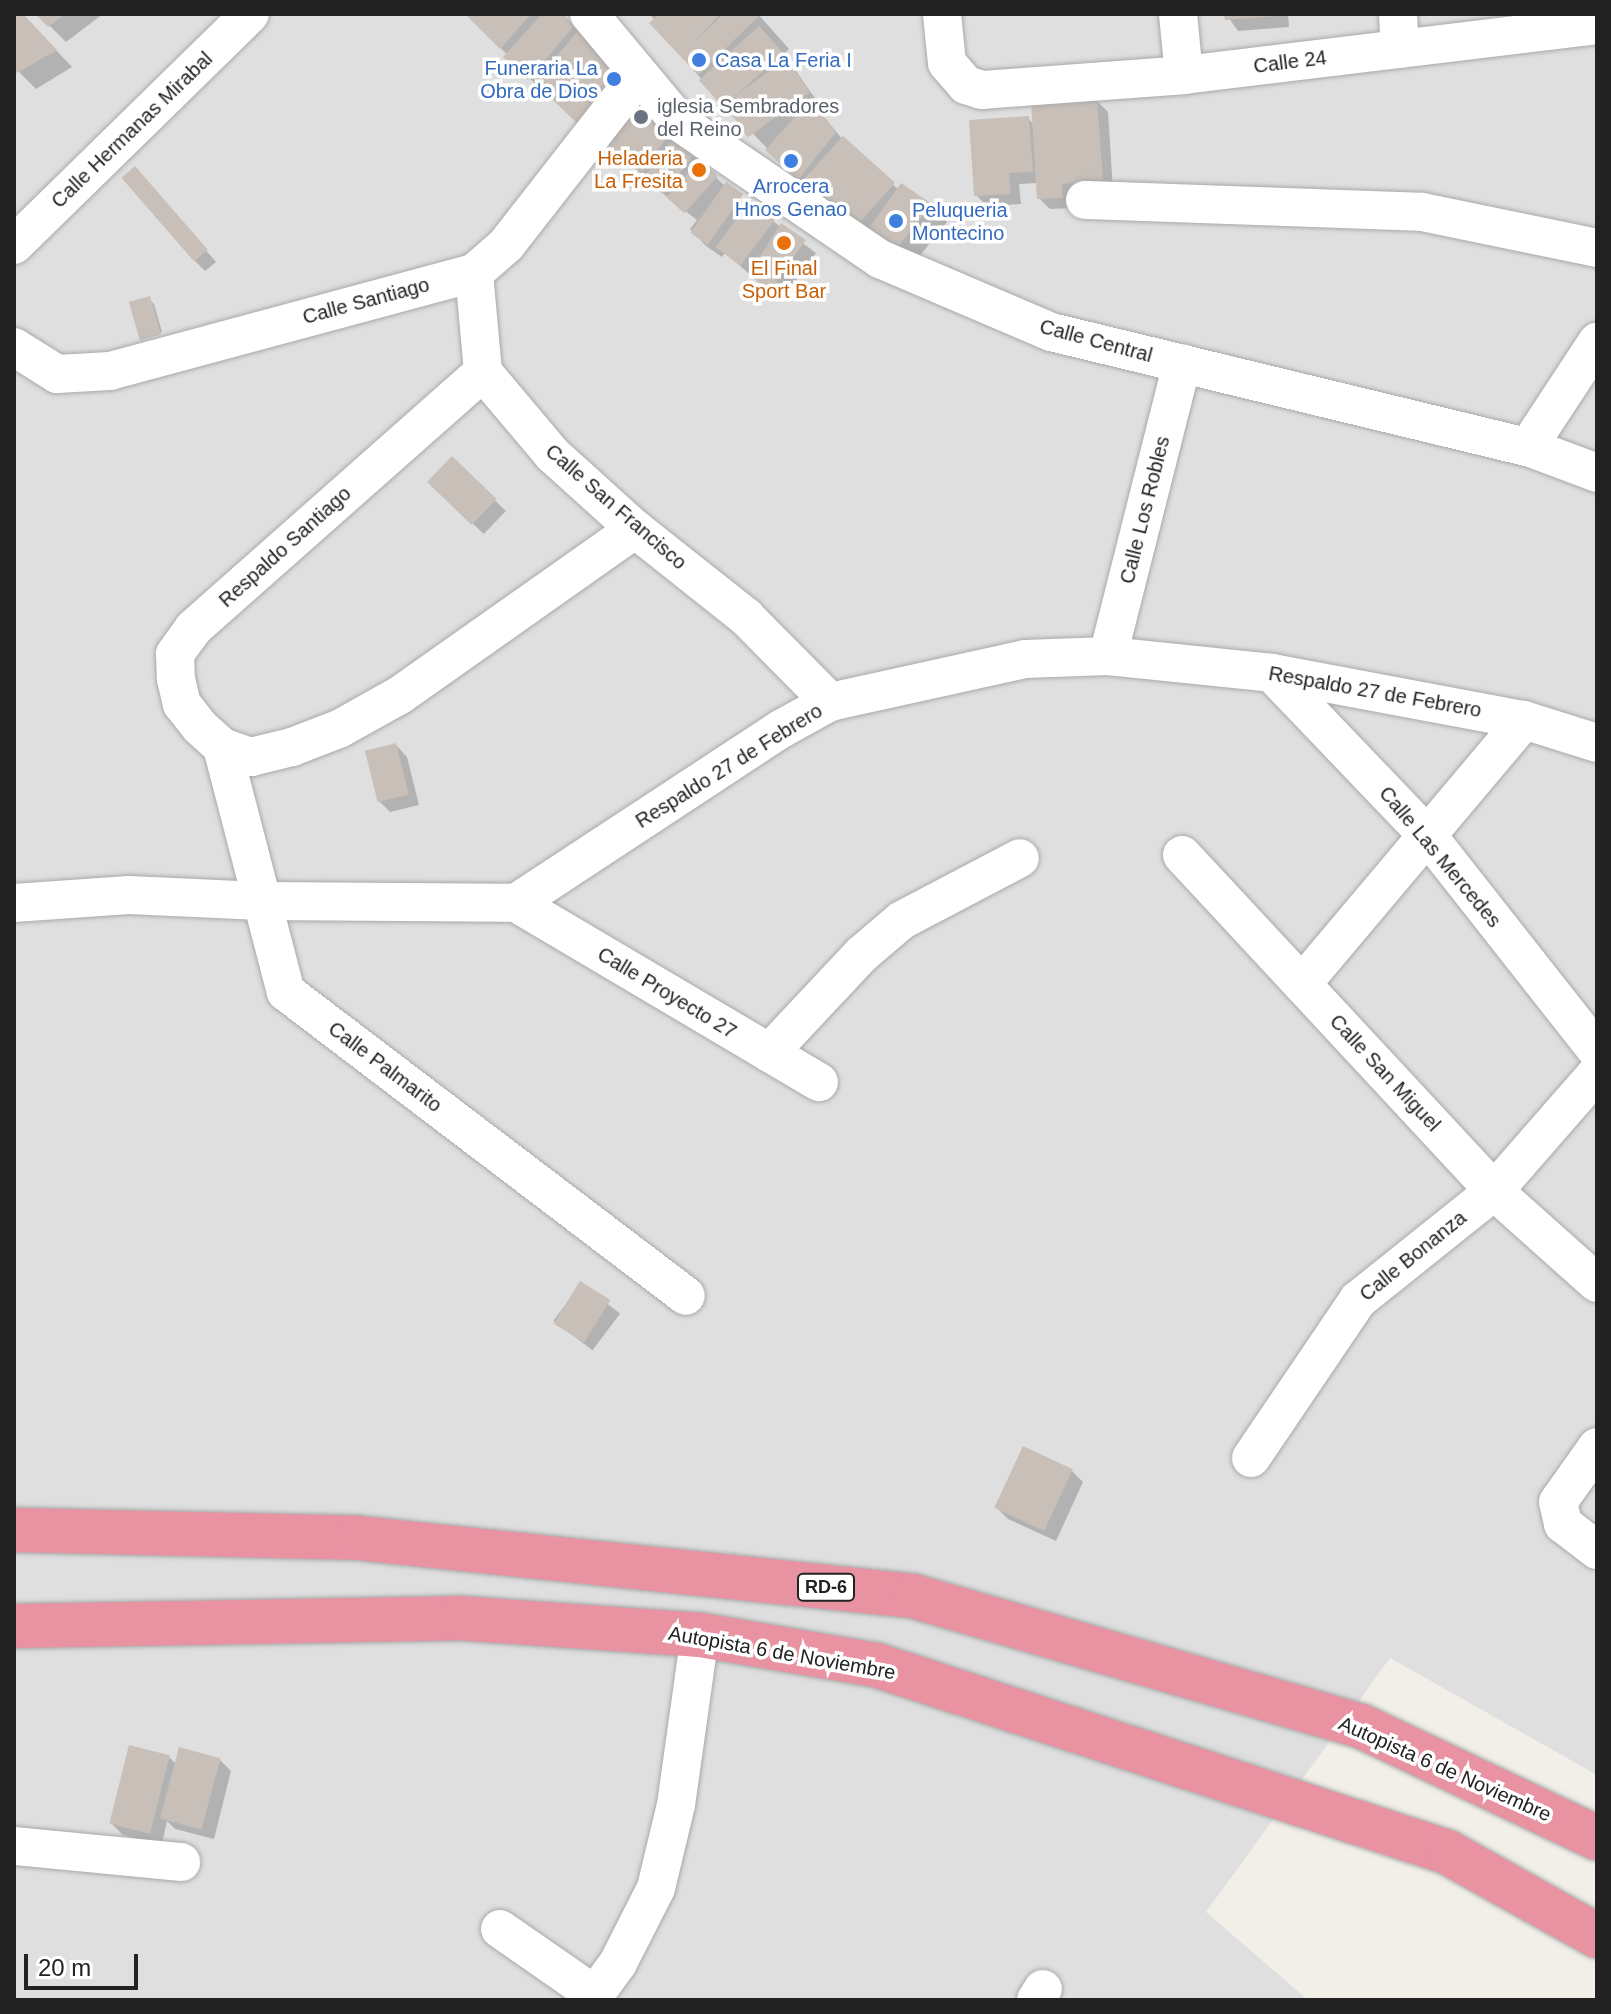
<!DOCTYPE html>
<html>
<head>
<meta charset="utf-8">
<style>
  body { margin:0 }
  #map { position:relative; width:1611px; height:2014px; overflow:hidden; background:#f2efe9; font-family:Helvetica,sans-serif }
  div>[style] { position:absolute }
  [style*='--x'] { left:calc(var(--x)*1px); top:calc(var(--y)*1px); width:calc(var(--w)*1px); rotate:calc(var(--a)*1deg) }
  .residential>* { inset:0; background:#e0dfdf }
  .shadow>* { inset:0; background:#0003; transform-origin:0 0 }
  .building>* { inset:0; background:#c7bfb8; transform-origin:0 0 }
  .roads { filter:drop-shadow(0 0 2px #a9a9a9) drop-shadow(0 0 2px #a9a9a9) }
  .minor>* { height:38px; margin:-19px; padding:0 19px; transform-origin:19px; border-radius:19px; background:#fff }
  .motorway>* { height:44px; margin:-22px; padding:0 22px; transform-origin:22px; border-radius:22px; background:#e892a2 }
  .dots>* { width:22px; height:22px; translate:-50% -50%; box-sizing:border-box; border:4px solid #fff; border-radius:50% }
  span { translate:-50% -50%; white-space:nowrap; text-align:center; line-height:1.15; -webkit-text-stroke:7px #fff; paint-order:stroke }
  .shield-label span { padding:2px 6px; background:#fff; border:2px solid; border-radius:6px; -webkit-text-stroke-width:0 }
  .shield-label { font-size:18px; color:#222; font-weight:700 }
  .shop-label { font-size:20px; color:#366cbe }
  .left { translate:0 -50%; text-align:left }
  .right { translate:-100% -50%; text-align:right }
  .street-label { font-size:20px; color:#222 }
  .worship-label { font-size:20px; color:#5b616d }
  .food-label { font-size:20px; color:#c56008 }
  .frame { position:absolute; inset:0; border:16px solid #222; pointer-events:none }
  .scale { position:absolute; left:24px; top:1954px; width:114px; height:36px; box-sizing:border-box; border:4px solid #222; border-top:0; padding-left:10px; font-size:24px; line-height:28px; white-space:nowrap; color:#222; -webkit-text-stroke:6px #fff; paint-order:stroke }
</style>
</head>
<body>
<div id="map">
  <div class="residential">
    <div style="clip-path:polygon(14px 14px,1597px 14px,1597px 1775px,1390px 1658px,1206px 1912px,1308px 2000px,14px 2000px)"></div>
  </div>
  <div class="shadow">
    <div style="clip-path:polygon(14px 14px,22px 14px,72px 67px,36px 89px,14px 67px)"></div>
    <div style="clip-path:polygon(38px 14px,103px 14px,66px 42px)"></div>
    <div style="clip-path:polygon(468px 14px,563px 14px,622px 81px,540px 89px)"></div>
    <div style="clip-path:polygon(649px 14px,758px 14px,789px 49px,784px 54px,819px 104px,816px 107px,843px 140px,899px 190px,930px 205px,947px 222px,914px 263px,805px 184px,779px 161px,704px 82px,652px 23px,655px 20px)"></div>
    <div style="clip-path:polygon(1226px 14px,1288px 14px,1289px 27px,1238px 31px)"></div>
    <div style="clip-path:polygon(1097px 101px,1108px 112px,1113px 191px,1073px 208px,1050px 209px,1039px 198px,1038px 183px,1019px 184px,1021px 204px,987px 206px,976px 195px,1028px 118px,1034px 125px)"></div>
    <div style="clip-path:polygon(640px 105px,725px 186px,816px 253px,781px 301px,725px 253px,722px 257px,706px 246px,690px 229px,697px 220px,657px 189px,608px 142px)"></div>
    <div style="clip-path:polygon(145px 180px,216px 262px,205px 271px,194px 260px)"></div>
    <div style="clip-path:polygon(149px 299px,154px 304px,162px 332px,142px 340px,132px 304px)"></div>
    <div style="left:452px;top:459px;width:75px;height:32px;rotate:44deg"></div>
    <div style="clip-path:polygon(396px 745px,407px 757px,419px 805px,390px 812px,379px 801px)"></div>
    <div style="left:581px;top:1284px;width:49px;height:46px;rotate:37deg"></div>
    <div style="clip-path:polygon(1072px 1471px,1083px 1482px,1056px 1541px,1008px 1519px,997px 1508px)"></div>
    <div style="clip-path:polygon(169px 1757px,177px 1765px,220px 1760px,231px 1771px,214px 1839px,175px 1829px,167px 1821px,162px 1844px,123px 1835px,112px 1824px)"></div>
  </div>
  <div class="building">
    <div style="clip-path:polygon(14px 14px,23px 14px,57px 50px,17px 73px,14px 69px)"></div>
    <div style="clip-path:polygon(35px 14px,65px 14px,48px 27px)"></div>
    <div style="clip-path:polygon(465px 14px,531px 14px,500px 49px)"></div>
    <div style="clip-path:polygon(542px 14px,563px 14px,573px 27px,528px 80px,503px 57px)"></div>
    <div style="clip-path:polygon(659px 14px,720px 14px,693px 43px,723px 14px,759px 16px,698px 75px,649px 23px)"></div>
    <div style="clip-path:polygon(1224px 14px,1277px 14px,1277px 16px,1225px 20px)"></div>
    <div style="left:759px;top:26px;width:36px;height:81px;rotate:48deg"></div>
    <div style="clip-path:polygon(579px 30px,612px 67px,617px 93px,581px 127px,534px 82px)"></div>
    <div style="left:786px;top:59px;width:41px;height:77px;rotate:54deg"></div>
    <div style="clip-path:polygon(811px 99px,836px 132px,798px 180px,765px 150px)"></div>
    <div style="clip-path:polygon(1097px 99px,1103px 181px,1062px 184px,1063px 198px,1037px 199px,1031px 103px)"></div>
    <div style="clip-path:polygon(640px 102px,670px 133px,642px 172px,605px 142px)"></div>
    <div style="clip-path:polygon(1029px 116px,1033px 172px,1009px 173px,1011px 194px,974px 196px,969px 120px)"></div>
    <div style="left:843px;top:136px;width:70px;height:64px;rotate:42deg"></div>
    <div style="left:673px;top:139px;width:26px;height:50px;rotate:37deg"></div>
    <div style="left:700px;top:160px;width:24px;height:50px;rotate:42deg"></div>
    <div style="left:135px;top:166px;width:111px;height:18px;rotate:49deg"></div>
    <div style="left:726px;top:182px;width:21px;height:62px;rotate:35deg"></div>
    <div style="clip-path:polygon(901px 183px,932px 204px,897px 248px,865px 234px)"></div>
    <div style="left:751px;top:200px;width:31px;height:59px;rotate:37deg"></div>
    <div style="clip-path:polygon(781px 223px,806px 240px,769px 292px,749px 274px)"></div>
    <div style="left:150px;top:296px;width:40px;height:22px;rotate:74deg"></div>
    <div style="left:452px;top:456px;width:62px;height:36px;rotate:44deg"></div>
    <div style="left:396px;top:743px;width:53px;height:32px;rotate:76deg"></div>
    <div style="left:580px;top:1281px;width:36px;height:50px;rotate:32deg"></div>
    <div style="left:1023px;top:1446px;width:55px;height:68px;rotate:25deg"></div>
    <div style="left:129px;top:1745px;width:42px;height:81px;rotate:14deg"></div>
    <div style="left:179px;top:1747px;width:43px;height:74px;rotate:15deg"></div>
  </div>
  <div class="roads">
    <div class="minor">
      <div style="--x:589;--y:14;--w:141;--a:50.2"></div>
      <div style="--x:679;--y:122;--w:243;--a:34.3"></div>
      <div style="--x:880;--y:259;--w:186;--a:23.1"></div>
      <div style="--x:1051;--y:332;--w:491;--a:13.6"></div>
      <div style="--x:1528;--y:447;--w:74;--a:20.6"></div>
      <div style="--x:942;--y:14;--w:49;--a:84.2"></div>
      <div style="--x:947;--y:63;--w:29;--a:49"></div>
      <div style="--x:966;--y:85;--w:17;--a:17"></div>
      <div style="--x:982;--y:90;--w:203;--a:-4.2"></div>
      <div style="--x:1184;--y:75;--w:416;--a:-6.9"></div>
      <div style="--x:1178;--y:14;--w:61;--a:84.4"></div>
      <div style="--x:1398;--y:14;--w:35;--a:87"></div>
      <div style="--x:1085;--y:200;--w:337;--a:2"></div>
      <div style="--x:1422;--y:212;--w:179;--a:11.6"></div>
      <div style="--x:14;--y:245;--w:330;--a:-44.4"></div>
      <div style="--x:474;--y:273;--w:99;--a:84.8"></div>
      <div style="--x:483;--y:372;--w:109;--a:49.9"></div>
      <div style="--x:553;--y:455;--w:110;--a:42.1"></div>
      <div style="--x:635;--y:529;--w:142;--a:38.4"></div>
      <div style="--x:746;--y:617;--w:120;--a:45.3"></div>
      <div style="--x:14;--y:347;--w:51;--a:32.1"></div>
      <div style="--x:57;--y:374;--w:53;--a:-3.2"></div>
      <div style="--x:110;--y:371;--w:377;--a:-15.1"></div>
      <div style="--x:474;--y:273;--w:43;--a:-41.2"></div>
      <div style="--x:506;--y:245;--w:216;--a:-52"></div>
      <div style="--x:483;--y:372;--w:387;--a:138.5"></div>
      <div style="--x:193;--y:629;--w:31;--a:126"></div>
      <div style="--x:175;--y:654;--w:25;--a:88"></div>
      <div style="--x:176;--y:679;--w:26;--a:77"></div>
      <div style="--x:182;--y:704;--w:29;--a:52"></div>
      <div style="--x:200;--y:727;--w:30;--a:42"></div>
      <div style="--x:222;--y:747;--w:31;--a:19"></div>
      <div style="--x:251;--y:757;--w:42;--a:-13.7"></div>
      <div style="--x:292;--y:747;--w:50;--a:-21"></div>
      <div style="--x:339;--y:729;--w:70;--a:-29.1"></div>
      <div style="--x:400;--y:695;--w:288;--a:-35.2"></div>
      <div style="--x:1528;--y:447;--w:126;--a:-56.7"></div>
      <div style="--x:1108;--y:656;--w:302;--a:-75.8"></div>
      <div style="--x:1272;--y:673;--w:224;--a:46.3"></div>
      <div style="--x:1427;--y:835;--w:275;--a:51.8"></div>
      <div style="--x:222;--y:747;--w:253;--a:75.4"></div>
      <div style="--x:286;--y:992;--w:502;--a:37.23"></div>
      <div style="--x:1182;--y:855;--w:459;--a:47.1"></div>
      <div style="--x:1494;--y:1191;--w:138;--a:41.8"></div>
      <div style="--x:14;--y:903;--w:115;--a:-4"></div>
      <div style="--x:129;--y:895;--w:132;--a:2.6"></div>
      <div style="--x:261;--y:901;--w:255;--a:0.4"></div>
      <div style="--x:516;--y:903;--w:317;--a:-33.3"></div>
      <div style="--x:781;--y:729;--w:56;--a:-28.9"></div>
      <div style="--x:830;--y:702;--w:200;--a:-12.4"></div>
      <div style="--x:1025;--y:659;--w:83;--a:-2.1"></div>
      <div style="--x:1108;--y:656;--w:165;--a:5.9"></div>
      <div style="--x:1272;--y:673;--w:256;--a:10.6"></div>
      <div style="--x:1524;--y:720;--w:77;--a:17.5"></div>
      <div style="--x:516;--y:903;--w:352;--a:30.6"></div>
      <div style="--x:1302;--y:984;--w:345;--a:-49.9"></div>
      <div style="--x:769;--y:1053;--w:136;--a:-46.8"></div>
      <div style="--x:862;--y:954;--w:52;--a:-40.4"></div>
      <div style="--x:902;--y:920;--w:133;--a:-27.7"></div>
      <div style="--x:1597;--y:1447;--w:67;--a:125.3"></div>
      <div style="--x:1558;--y:1502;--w:23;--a:77"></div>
      <div style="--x:1563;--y:1524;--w:43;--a:37.4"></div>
      <div style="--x:1251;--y:1458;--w:191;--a:-55.9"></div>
      <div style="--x:1358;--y:1300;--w:174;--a:-38.7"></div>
      <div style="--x:1494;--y:1191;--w:157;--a:-48.9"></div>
      <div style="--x:14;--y:1846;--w:168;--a:5.5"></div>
      <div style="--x:500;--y:1929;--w:116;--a:34.8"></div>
      <div style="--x:591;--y:2000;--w:46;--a:-53.9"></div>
      <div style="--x:618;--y:1963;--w:84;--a:-63.1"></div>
      <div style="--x:656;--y:1888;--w:85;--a:-76.5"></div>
      <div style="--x:676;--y:1805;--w:172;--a:-82"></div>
      <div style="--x:1036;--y:2000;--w:13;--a:-58"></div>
    </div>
    <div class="motorway">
      <div style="--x:14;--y:1530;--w:344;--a:1.3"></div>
      <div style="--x:358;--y:1538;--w:558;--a:5.97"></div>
      <div style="--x:913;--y:1596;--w:466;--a:16.2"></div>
      <div style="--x:1361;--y:1726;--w:261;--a:25.4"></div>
      <div style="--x:14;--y:1626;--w:444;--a:-1"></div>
      <div style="--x:458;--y:1618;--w:243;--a:4"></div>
      <div style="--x:700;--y:1635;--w:179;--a:9.7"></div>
      <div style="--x:876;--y:1665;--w:601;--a:18.13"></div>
      <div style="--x:1447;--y:1852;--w:172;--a:29.2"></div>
    </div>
  </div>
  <div class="dots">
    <div style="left:699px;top:60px;background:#3f7fe0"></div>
    <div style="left:614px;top:79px;background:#3f7fe0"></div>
    <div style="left:641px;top:117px;background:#6b7280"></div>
    <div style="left:791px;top:161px;background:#3f7fe0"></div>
    <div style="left:699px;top:170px;background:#e8710a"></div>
    <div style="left:896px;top:221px;background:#3f7fe0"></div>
    <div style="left:784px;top:243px;background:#e8710a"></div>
  </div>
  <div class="shield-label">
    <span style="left:826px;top:1587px">RD-6</span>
  </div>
  <div class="shop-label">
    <span class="left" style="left:715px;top:60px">Casa La Feria I</span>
    <span class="right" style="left:598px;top:80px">Funeraria La<br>Obra de Dios</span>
    <span style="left:791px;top:198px">Arrocera<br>Hnos Genao</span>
    <span class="left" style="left:912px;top:222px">Peluqueria<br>Montecino</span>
  </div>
  <div class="street-label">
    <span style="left:1290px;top:62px;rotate:-7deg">Calle 24</span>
    <span style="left:132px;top:130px;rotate:-44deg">Calle Hermanas Mirabal</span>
    <span style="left:366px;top:301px;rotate:-15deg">Calle Santiago</span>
    <span style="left:1096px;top:341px;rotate:15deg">Calle Central</span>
    <span style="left:616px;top:507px;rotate:41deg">Calle San Francisco</span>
    <span style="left:1145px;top:510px;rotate:-76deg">Calle Los Robles</span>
    <span style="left:285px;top:547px;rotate:-42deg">Respaldo Santiago</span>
    <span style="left:1375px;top:692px;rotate:10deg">Respaldo 27 de Febrero</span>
    <span style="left:729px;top:766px;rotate:-32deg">Respaldo 27 de Febrero</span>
    <span style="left:1440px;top:857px;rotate:50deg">Calle Las Mercedes</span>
    <span style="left:667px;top:993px;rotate:31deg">Calle Proyecto 27</span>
    <span style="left:385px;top:1067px;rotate:37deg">Calle Palmarito</span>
    <span style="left:1385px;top:1073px;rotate:47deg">Calle San Miguel</span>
    <span style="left:1413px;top:1256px;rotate:-39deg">Calle Bonanza</span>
    <span style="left:782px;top:1653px;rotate:10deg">Autopista 6 de Noviembre</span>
    <span style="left:1445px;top:1769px;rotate:24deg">Autopista 6 de Noviembre</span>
  </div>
  <div class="worship-label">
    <span class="left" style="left:657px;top:118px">iglesia Sembradores<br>del Reino</span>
  </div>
  <div class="food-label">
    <span class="right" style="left:683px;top:170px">Heladeria<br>La Fresita</span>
    <span style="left:784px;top:280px">El Final<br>Sport Bar</span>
  </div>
  <div class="frame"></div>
  <div class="scale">20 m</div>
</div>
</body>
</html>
